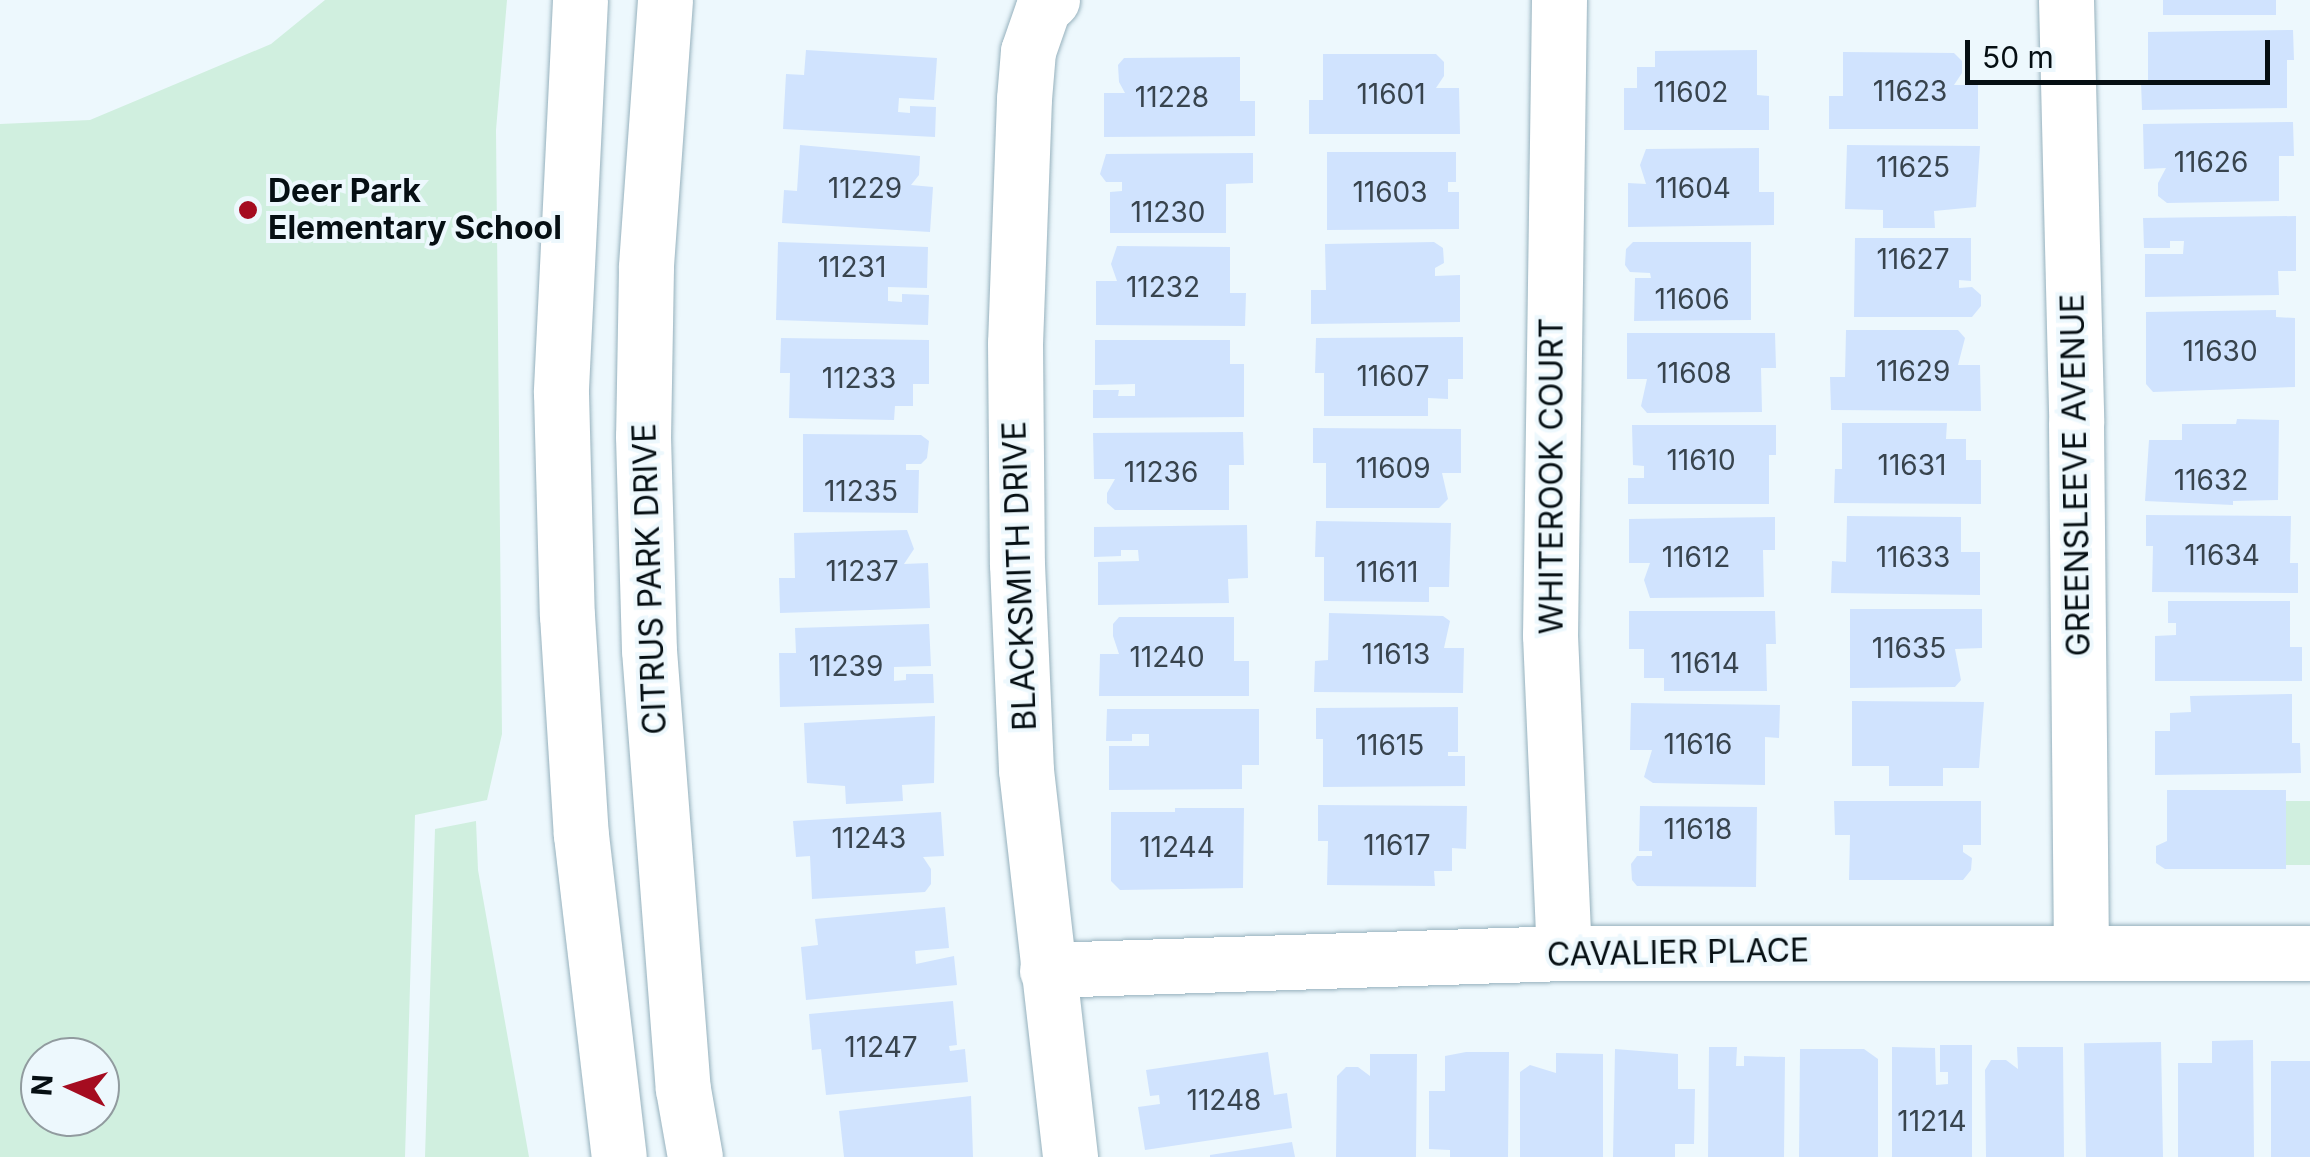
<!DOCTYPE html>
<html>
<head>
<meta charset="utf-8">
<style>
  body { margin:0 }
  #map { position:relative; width:2310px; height:1157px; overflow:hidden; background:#edf8fd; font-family:Inter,sans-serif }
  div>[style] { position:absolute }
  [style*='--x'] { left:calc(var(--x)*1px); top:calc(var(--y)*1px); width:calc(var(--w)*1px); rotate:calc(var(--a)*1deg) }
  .green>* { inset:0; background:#d0efdf; transform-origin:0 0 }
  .building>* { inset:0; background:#d0e3fe; transform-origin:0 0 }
  .roads { filter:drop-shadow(0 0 2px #96b1bd) drop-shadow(0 0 2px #96b1bd) }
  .minor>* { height:55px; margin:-27.5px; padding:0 27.5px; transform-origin:27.5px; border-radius:27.5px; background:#fff }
  .dots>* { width:28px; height:28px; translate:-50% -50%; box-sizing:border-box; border:5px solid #edf8fd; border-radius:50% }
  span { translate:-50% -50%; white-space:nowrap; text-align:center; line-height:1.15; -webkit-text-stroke:8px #edf8fd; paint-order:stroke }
  .number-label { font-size:28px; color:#38444e }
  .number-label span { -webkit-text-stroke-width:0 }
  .poi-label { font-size:32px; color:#060f13; font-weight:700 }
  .left { translate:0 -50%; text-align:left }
  .street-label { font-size:32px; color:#060f13 }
  .north { position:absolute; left:20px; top:1037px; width:100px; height:100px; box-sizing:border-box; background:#edf8fd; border:2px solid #919b9f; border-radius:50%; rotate:274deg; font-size:28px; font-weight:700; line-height:40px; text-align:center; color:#060f13 }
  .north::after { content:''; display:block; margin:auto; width:35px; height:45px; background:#a50c20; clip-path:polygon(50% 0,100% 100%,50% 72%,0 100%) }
  .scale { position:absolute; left:1965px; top:40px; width:305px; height:45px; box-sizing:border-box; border:5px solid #060f13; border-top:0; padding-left:12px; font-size:30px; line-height:35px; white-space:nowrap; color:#060f13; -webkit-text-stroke:8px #edf8fd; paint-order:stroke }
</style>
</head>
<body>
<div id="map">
  <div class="green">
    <div style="clip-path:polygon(evenodd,325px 0,507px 0,496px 130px,502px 734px,487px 800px,415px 815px,405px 1157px,0 1157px,0 124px,90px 120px,271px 44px,325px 0,100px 1057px,100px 1117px,40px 1117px,40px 1057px,100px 1057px)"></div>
    <div style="left:2286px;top:801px;width:24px;height:64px"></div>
    <div style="clip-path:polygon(476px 821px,478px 870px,529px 1157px,425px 1157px,435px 829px)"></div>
  </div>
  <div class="building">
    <div style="left:2163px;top:0;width:113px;height:15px"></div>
    <div style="clip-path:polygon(2293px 30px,2294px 60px,2287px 60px,2287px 108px,2142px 110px,2141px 82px,2148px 82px,2148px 32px)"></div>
    <div style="clip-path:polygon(806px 50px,937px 58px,934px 100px,899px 98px,898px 112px,910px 113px,910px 106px,936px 107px,935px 137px,783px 129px,786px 74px,804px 75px)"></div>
    <div style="clip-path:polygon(1757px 50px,1757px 95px,1769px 96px,1769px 130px,1624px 130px,1624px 88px,1637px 88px,1637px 67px,1655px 67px,1655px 51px)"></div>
    <div style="clip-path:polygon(1843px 52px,1954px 53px,1962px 61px,1962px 73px,1954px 85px,1978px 85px,1978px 129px,1829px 129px,1829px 96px,1843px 96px)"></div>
    <div style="clip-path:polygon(1323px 54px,1436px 54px,1444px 62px,1444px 76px,1436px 88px,1459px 88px,1460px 134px,1309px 134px,1309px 100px,1323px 100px)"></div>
    <div style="clip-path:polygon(1240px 57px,1240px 101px,1255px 101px,1255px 136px,1104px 137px,1104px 93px,1125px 93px,1119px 82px,1118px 65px,1124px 58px)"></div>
    <div style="clip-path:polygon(2293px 122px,2294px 156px,2279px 156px,2279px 201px,2167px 203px,2158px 196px,2158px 183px,2166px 168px,2144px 169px,2143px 124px)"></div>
    <div style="clip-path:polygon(800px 145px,920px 156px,919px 175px,911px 185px,933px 187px,930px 232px,782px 223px,784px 190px,797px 191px)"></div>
    <div style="clip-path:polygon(1847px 145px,1980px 146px,1976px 207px,1934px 211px,1935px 228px,1883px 228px,1883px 210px,1845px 209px)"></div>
    <div style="clip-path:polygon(1759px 148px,1759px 192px,1774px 192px,1774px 225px,1628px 227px,1628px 183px,1646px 184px,1640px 165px,1646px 149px)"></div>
    <div style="clip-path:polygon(1327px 152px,1456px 152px,1456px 182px,1448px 182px,1448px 192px,1459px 192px,1459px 229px,1327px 230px)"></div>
    <div style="clip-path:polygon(1253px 153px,1253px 183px,1226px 184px,1226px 233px,1110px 233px,1110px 192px,1122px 191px,1122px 182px,1106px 182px,1100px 174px,1106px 154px)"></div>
    <div style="clip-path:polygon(2296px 216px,2296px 271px,2278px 271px,2279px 295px,2145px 297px,2145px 254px,2183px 254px,2184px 241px,2170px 241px,2170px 248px,2144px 248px,2143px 218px)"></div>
    <div style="clip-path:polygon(1855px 238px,1971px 238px,1971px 281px,1959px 280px,1959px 288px,1972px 287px,1981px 295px,1981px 306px,1972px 317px,1854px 317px)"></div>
    <div style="clip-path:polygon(778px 242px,928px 247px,927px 288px,888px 287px,888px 301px,902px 302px,902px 294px,929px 295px,928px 325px,776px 320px)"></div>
    <div style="clip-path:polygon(1434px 242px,1443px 248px,1444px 263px,1435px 268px,1435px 276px,1460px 275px,1460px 322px,1311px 324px,1311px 290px,1326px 290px,1325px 244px)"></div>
    <div style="clip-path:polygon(1633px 242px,1751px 242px,1751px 320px,1634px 321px,1635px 278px,1651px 278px,1650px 273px,1630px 272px,1625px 265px,1626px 249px)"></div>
    <div style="clip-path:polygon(1117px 246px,1230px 247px,1230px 293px,1246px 293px,1245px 326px,1096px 325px,1096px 281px,1117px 281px,1111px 264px)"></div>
    <div style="clip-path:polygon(2276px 310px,2276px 317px,2295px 318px,2295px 387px,2153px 392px,2146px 384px,2146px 312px)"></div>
    <div style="clip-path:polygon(1846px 330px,1958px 330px,1965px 338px,1958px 365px,1980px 365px,1981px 411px,1831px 410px,1830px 377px,1845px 377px)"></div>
    <div style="clip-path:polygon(1627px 333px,1775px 333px,1776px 368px,1761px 368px,1762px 412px,1647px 413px,1641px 406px,1647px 379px,1627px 379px)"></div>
    <div style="clip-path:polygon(1463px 337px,1463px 379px,1448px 379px,1448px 399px,1428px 398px,1428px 416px,1324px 416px,1324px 373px,1315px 373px,1316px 338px)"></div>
    <div style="clip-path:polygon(781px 338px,929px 340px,929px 384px,913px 384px,913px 406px,895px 406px,894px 420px,789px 418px,790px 373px,780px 373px)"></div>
    <div style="clip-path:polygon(1095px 340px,1230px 340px,1230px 364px,1244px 364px,1244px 417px,1093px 418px,1093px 390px,1119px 390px,1118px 396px,1135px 396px,1135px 384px,1095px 385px)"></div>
    <div style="clip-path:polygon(2237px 419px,2279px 420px,2278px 500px,2233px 501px,2233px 505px,2145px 501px,2149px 440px,2182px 440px,2182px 424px,2236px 424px)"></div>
    <div style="clip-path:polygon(1842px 423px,1947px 423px,1946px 439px,1966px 439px,1966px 460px,1981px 460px,1981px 504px,1834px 503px,1835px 469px,1842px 469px)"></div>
    <div style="clip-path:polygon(1632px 425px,1776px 425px,1776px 455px,1769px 455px,1769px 504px,1628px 504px,1628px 478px,1644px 478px,1644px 466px,1633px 465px)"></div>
    <div style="clip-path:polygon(1313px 428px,1461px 429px,1461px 473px,1442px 473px,1448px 499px,1439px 508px,1326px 508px,1326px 463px,1313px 463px)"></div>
    <div style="clip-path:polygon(1243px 432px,1244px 465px,1229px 465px,1229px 510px,1115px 510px,1107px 503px,1107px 493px,1115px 479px,1094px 479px,1093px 433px)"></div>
    <div style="clip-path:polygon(803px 434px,921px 435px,929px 441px,927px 458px,921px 464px,906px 464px,906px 470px,919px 470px,918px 513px,803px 512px)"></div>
    <div style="clip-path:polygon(2146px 515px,2291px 516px,2290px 563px,2298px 563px,2298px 593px,2152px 592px,2153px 546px,2146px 546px)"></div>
    <div style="clip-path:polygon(1847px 516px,1961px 517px,1961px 552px,1980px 552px,1980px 595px,1831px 593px,1832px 561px,1846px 562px)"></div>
    <div style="clip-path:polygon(1775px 517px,1775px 550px,1763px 550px,1764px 597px,1650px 598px,1644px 580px,1650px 563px,1629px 563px,1629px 519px)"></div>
    <div style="clip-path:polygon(1316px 521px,1451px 523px,1449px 587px,1429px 587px,1429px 602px,1324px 601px,1324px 557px,1315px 557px)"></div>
    <div style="clip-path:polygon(1247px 525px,1248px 578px,1228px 579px,1229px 603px,1098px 605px,1098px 562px,1139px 561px,1138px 550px,1121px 550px,1121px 556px,1094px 557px,1094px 527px)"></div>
    <div style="clip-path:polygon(907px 530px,914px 549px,904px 564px,928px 563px,930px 608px,780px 613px,779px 578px,795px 578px,794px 533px)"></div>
    <div style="clip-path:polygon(2168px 601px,2290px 601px,2290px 647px,2302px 647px,2302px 681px,2155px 681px,2155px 636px,2176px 635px,2176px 623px,2168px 623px)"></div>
    <div style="clip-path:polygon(1850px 609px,1982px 609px,1982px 648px,1955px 649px,1961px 680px,1955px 687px,1850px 688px)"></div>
    <div style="clip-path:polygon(1629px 611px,1775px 611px,1776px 644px,1766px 644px,1767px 691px,1664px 691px,1664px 678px,1644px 678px,1644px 649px,1629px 649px)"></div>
    <div style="clip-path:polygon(1329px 613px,1443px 616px,1450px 621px,1444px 648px,1464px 648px,1463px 693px,1314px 692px,1315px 661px,1328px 660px)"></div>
    <div style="clip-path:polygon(1119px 617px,1234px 617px,1234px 661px,1249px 661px,1249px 696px,1099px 696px,1100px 654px,1119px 654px,1113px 636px,1113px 624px)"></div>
    <div style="clip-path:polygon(929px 624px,931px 666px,894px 667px,894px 681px,906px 680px,906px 674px,933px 674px,934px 703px,780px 707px,779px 653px,796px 653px,795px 628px)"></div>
    <div style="clip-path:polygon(2292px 694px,2292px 743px,2300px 743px,2301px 773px,2155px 775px,2155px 731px,2170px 731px,2170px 713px,2191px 712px,2190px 696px)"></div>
    <div style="clip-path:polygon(1852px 701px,1984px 702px,1979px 768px,1943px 768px,1943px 786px,1889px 786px,1889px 766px,1852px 766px)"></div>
    <div style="clip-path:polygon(1631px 703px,1780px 705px,1779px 738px,1765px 737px,1765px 785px,1653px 783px,1644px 777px,1652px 750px,1630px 750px)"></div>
    <div style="clip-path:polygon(1458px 707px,1458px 752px,1448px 752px,1448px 756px,1465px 756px,1465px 786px,1323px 787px,1323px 739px,1316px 739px,1316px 708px)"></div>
    <div style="clip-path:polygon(1107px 709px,1259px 709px,1259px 765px,1242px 765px,1242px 789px,1109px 790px,1109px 746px,1149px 746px,1149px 734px,1132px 734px,1132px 741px,1106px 741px)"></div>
    <div style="clip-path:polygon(935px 716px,934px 783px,902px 785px,903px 801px,846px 804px,845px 786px,807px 783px,804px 723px)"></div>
    <div style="clip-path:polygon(2167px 790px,2286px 790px,2286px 869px,2165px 869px,2156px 863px,2156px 846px,2167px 841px)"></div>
    <div style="clip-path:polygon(1834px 801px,1981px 801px,1981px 845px,1963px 845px,1963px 852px,1972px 858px,1971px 870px,1963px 880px,1849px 880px,1850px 835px,1835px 835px)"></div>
    <div style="clip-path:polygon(1318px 805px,1467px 806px,1466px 849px,1452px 848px,1452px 871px,1434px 871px,1435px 886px,1327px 885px,1328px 841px,1318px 841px)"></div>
    <div style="clip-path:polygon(1640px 806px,1757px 807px,1756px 887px,1637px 886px,1632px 880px,1631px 864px,1637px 856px,1652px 856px,1652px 851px,1639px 851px)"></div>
    <div style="clip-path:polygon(1175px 808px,1244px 808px,1243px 888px,1120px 890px,1111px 881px,1111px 812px,1175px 812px)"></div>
    <div style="clip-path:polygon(941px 812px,944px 856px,923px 857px,931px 869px,931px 884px,925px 892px,812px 899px,810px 856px,796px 857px,793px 821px)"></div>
    <div style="clip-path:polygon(945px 907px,949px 948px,915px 951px,916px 964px,954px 956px,957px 985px,806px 1000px,801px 947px,818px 945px,815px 919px)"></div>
    <div style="clip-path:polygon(953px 1001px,957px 1045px,949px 1046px,950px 1051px,965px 1049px,968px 1082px,826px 1095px,821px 1049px,812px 1050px,809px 1014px)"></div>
    <div style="clip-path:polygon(2253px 1040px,2254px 1157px,2178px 1157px,2178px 1063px,2212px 1063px,2212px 1041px)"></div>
    <div style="left:2161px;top:1042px;width:115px;height:77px;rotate:89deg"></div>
    <div style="clip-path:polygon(1940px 1045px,1972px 1045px,1972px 1157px,1892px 1157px,1892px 1047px,1935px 1048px,1936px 1085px,1948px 1084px,1948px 1072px,1940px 1072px)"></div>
    <div style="clip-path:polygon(1709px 1047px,1737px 1047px,1736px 1066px,1744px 1066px,1744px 1056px,1785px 1057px,1784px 1157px,1708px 1157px)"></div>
    <div style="clip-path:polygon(2017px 1047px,2063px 1047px,2064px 1157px,1986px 1157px,1985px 1070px,1991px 1060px,2006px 1060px,2018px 1069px)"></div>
    <div style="clip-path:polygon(1615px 1049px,1678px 1054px,1678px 1089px,1695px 1089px,1694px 1144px,1675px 1144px,1675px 1157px,1613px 1157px)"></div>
    <div style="clip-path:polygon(1800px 1049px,1864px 1049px,1878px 1059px,1878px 1157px,1799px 1157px)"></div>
    <div style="clip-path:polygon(1268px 1052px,1274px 1095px,1287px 1093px,1292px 1128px,1145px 1150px,1138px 1107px,1160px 1104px,1159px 1095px,1150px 1096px,1146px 1070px)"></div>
    <div style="clip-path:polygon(1466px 1052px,1509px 1052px,1508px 1157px,1450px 1157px,1450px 1150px,1429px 1149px,1429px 1091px,1445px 1091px,1445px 1056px)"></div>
    <div style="clip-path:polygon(1556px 1053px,1603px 1054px,1603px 1157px,1520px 1157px,1520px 1072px,1530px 1065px,1556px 1073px)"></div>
    <div style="clip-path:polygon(1370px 1054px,1417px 1054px,1416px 1157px,1336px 1157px,1337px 1076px,1346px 1067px,1358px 1067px,1370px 1076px)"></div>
    <div style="left:2271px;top:1061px;width:39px;height:96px"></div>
    <div style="clip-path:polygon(971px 1096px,973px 1157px,844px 1157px,839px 1111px)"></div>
    <div style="clip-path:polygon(1292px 1142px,1295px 1157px,1210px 1157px,1210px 1155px)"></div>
  </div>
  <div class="roads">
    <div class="minor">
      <div style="--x:580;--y:0;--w:393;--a:92.8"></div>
      <div style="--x:561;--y:393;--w:222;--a:88.5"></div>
      <div style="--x:567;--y:615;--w:220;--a:86.4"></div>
      <div style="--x:581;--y:835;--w:324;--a:83.3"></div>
      <div style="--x:665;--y:0;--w:269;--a:94.1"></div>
      <div style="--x:646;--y:268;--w:168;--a:91"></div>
      <div style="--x:643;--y:436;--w:214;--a:88.4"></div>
      <div style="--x:649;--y:650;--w:440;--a:85.6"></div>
      <div style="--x:683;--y:1089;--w:69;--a:80"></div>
      <div style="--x:1052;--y:0;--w:12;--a:138"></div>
      <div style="--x:1043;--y:8;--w:46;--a:109.2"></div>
      <div style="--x:1028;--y:51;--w:48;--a:94.8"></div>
      <div style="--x:1024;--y:99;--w:244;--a:92.1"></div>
      <div style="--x:1015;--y:343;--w:221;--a:89.5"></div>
      <div style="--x:1017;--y:564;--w:206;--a:87.5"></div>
      <div style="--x:1026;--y:770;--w:389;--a:83.5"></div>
      <div style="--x:1559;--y:0;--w:635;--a:90.81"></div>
      <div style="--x:1550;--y:635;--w:318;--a:87.5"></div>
      <div style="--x:2066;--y:0;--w:423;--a:88.6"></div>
      <div style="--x:2076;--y:423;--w:527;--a:89.46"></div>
      <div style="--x:1047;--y:970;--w:517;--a:-1.88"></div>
      <div style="--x:1564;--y:953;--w:746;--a:0"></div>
    </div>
  </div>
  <div class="dots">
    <div style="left:248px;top:210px;background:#a50c20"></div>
  </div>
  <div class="number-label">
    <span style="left:1910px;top:91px">11623</span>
    <span style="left:1691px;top:92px">11602</span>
    <span style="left:1391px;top:94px">11601</span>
    <span style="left:1172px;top:97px">11228</span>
    <span style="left:2211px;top:162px">11626</span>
    <span style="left:1913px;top:167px">11625</span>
    <span style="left:865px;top:188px">11229</span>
    <span style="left:1693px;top:188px">11604</span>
    <span style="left:1390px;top:192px">11603</span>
    <span style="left:1168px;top:212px">11230</span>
    <span style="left:1913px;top:259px">11627</span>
    <span style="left:852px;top:267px">11231</span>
    <span style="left:1163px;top:287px">11232</span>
    <span style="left:1692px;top:299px">11606</span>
    <span style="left:2220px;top:351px">11630</span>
    <span style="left:1913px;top:371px">11629</span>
    <span style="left:1694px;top:373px">11608</span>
    <span style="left:1393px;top:376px">11607</span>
    <span style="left:859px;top:378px">11233</span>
    <span style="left:1701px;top:460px">11610</span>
    <span style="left:1912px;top:465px">11631</span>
    <span style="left:1393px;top:468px">11609</span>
    <span style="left:1161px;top:472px">11236</span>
    <span style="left:2211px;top:480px">11632</span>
    <span style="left:861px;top:491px">11235</span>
    <span style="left:2222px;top:555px">11634</span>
    <span style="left:1696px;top:557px">11612</span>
    <span style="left:1913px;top:557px">11633</span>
    <span style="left:862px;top:571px">11237</span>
    <span style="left:1387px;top:572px">11611</span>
    <span style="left:1909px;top:648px">11635</span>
    <span style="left:1396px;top:654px">11613</span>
    <span style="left:1167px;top:657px">11240</span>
    <span style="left:1705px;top:663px">11614</span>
    <span style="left:846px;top:666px">11239</span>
    <span style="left:1698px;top:744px">11616</span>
    <span style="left:1390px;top:745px">11615</span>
    <span style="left:1698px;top:829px">11618</span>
    <span style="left:869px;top:838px">11243</span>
    <span style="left:1397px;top:845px">11617</span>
    <span style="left:1177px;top:847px">11244</span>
    <span style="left:881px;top:1047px">11247</span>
    <span style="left:1224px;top:1100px">11248</span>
    <span style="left:1932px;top:1121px">11214</span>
  </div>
  <div class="poi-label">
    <span class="left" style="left:268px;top:210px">Deer Park<br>Elementary School</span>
  </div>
  <div class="street-label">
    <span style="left:2076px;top:475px;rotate:-91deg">GREENSLEEVE AVENUE</span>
    <span style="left:1552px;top:476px;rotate:-90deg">WHITEROOK COURT</span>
    <span style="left:1020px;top:576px;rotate:-92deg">BLACKSMITH DRIVE</span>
    <span style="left:650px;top:579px;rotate:-92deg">CITRUS PARK DRIVE</span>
    <span style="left:1678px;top:953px;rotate:-1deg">CAVALIER PLACE</span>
  </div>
  <div class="north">N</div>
  <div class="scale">50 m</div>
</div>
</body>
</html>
